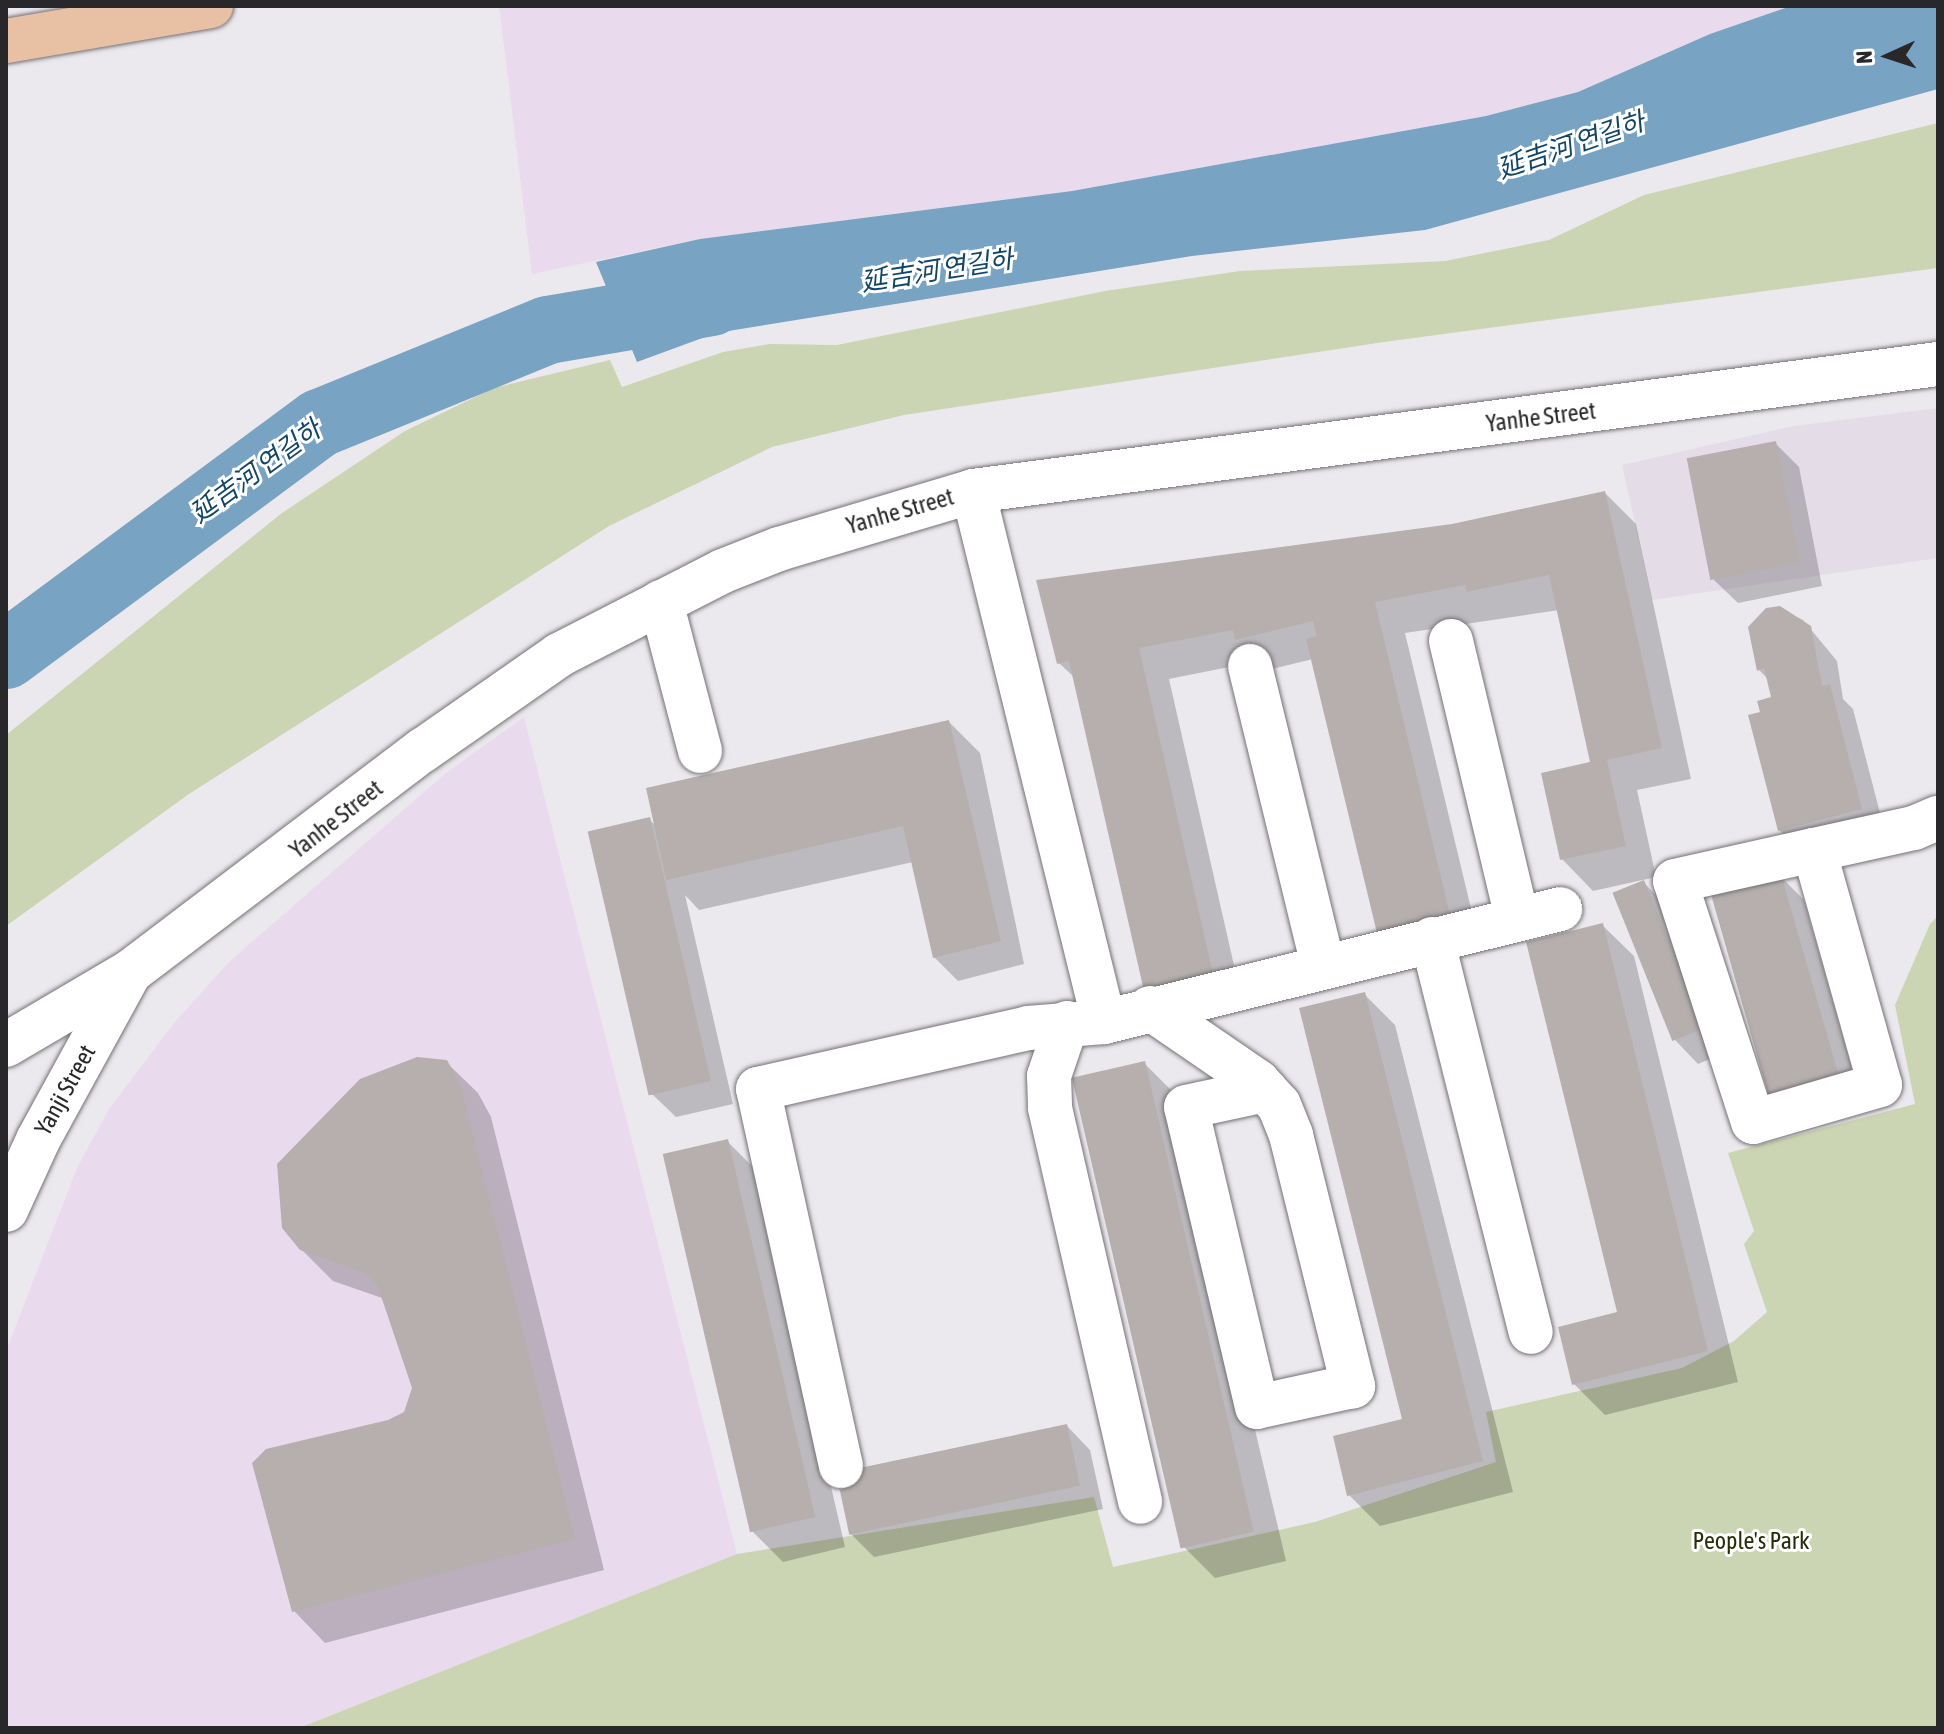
<!DOCTYPE html>
<html>
<head>
<meta charset="utf-8">
<style>
  body { margin:0 }
  #map { position:relative; width:1944px; height:1734px; overflow:hidden; background:#ece9ee; font-family:"Asap Condensed","Noto Sans SC","Noto Sans KR",sans-serif }
  div>[style] { position:absolute }
  [style*='--x'] { left:calc(var(--x)*1px); top:calc(var(--y)*1px); width:calc(var(--w)*1px); rotate:calc(var(--a)*1deg) }
  .commercial>* { inset:0; background:#eadaed }
  .built>* { inset:0; background:#e4dce7 }
  .green>* { inset:0; background:#cbd4b3 }
  .water>* { inset:0; background:#79a3c2 }
  .shadow>* { inset:0; background:#0003 }
  .river>* { height:68px; margin:-34px; padding:0 34px; transform-origin:34px; border-radius:34px; background:#79a3c2 }
  .building>* { inset:0; background:#b6afae; transform-origin:0 0 }
  .roads { filter:drop-shadow(0 0 2px #757176) drop-shadow(0 0 2px #757176) }
  .minor>* { height:44px; margin:-22px; padding:0 22px; transform-origin:22px; border-radius:22px; background:#fff }
  .major>* { height:44px; margin:-22px; padding:0 22px; transform-origin:22px; border-radius:22px; background:#e8c1a5 }
  span { translate:-50% -50%; white-space:nowrap; text-align:center; line-height:1.15; -webkit-text-stroke:6px #fff; paint-order:stroke }
  .street-label { font-size:24px; color:#282729 }
  .park-label { font-size:24px; color:#272d09 }
  .water-label { font-size:26px; color:#124564; font-style:italic }
  .frame { position:absolute; inset:0; border:8px solid #282729; pointer-events:none }
  .north { position:absolute; left:1848px; top:16px; width:80px; height:80px; -webkit-text-stroke:6px #fff; paint-order:stroke; rotate:267deg; font-size:22px; font-weight:700; line-height:32px; text-align:center; color:#282729 }
  .north::after { content:''; display:block; margin:auto; width:28px; height:36px; background:#282729; clip-path:polygon(50% 0,100% 100%,50% 72%,0 100%) }
</style>
</head>
<body>
<div id="map">
  <div class="commercial">
    <div style="clip-path:polygon(499px 6px,1791px 6px,1710px 34px,1578px 92px,1486px 116px,1072px 191px,700px 239px,532px 274px)"></div>
    <div style="clip-path:polygon(524px 717px,737px 1554px,299px 1728px,6px 1728px,6px 1351px,77px 1168px,109px 1109px,174px 1023px,230px 961px,446px 773px)"></div>
  </div>
  <div class="built">
    <div style="clip-path:polygon(1938px 408px,1938px 558px,1652px 600px,1622px 465px,1793px 426px)"></div>
  </div>
  <div class="green">
    <div style="clip-path:polygon(1938px 123px,1938px 268px,1384px 342px,904px 415px,772px 447px,609px 526px,189px 794px,6px 926px,6px 735px,282px 513px,405px 431px,494px 388px,610px 360px,622px 387px,723px 352px,770px 344px,837px 345px,1105px 291px,1240px 271px,1445px 261px,1549px 240px,1644px 195px)"></div>
    <div style="clip-path:polygon(1938px 916px,1938px 1728px,299px 1728px,737px 1554px,1094px 1497px,1113px 1567px,1315px 1522px,1496px 1462px,1486px 1412px,1682px 1368px,1734px 1341px,1767px 1312px,1744px 1244px,1754px 1231px,1728px 1153px,1915px 1104px,1895px 1005px,1930px 924px)"></div>
  </div>
  <div class="water">
    <div style="clip-path:polygon(1791px 6px,1938px 6px,1938px 89px,1425px 230px,1192px 256px,716px 333px,637px 362px,596px 262px,700px 239px,1072px 191px,1486px 116px,1578px 92px,1710px 34px)"></div>
  </div>
  <div class="shadow">
    <div style="clip-path:polygon(1775px 443px,1799px 467px,1822px 586px,1738px 603px,1714px 580px)"></div>
    <div style="clip-path:polygon(1605px 493px,1636px 524px,1691px 779px,1637px 790px,1656px 877px,1593px 891px,1562px 859px,1592px 764px,1559px 610px,1405px 633px,1480px 946px,1378px 932px,1313px 659px,1268px 670px,1259px 661px,1169px 679px,1243px 1005px,1177px 1021px,1075px 678px,1059px 663px,1452px 526px)"></div>
    <div style="clip-path:polygon(1780px 609px,1803px 620px,1837px 661px,1843px 699px,1853px 709px,1885px 832px,1803px 853px,1779px 830px,1762px 714px,1774px 698px,1769px 680px,1759px 670px)"></div>
    <div style="clip-path:polygon(949px 722px,980px 753px,1024px 964px,958px 981px,934px 957px,913px 862px,699px 910px,685px 895px,733px 1104px,676px 1117px,652px 1094px,649px 819px,656px 826px)"></div>
    <div style="clip-path:polygon(1780px 876px,1804px 900px,1863px 1107px,1795px 1126px)"></div>
    <div style="clip-path:polygon(1644px 883px,1667px 906px,1727px 1052px,1698px 1064px,1675px 1040px)"></div>
    <div style="clip-path:polygon(1602px 925px,1634px 956px,1738px 1382px,1605px 1415px,1574px 1384px,1620px 1314px)"></div>
    <div style="clip-path:polygon(1364px 994px,1395px 1025px,1513px 1492px,1380px 1526px,1349px 1495px,1404px 1420px)"></div>
    <div style="clip-path:polygon(446px 1062px,478px 1093px,491px 1117px,604px 1570px,325px 1643px,294px 1611px,389px 1422px,406px 1413px,414px 1388px,385px 1299px,333px 1281px,301px 1249px)"></div>
    <div style="clip-path:polygon(1145px 1064px,1176px 1095px,1286px 1561px,1215px 1578px,1184px 1547px)"></div>
    <div style="clip-path:polygon(727px 1141px,758px 1172px,845px 1547px,783px 1562px,752px 1531px)"></div>
    <div style="clip-path:polygon(1067px 1426px,1090px 1450px,1103px 1509px,874px 1557px,850px 1533px)"></div>
  </div>
  <div class="river">
    <div style="--x:6;--y:655;--w:390;--a:-36.5"></div>
    <div style="--x:320;--y:423;--w:246;--a:-22.2"></div>
    <div style="--x:548;--y:330;--w:166;--a:-9.7"></div>
  </div>
  <div class="building">
    <div style="left:1776px;top:441px;width:124px;height:91px;rotate:79deg"></div>
    <div style="clip-path:polygon(1605px 491px,1662px 748px,1607px 760px,1626px 846px,1560px 860px,1541px 773px,1590px 762px,1549px 575px,1466px 592px,1465px 585px,1375px 602px,1450px 915px,1377px 933px,1306px 639px,1317px 636px,1313px 621px,1235px 640px,1233px 630px,1139px 648px,1213px 974px,1144px 991px,1069px 661px,1057px 664px,1036px 580px,1452px 524px)"></div>
    <div style="clip-path:polygon(1780px 606px,1811px 626px,1822px 686px,1830px 684px,1862px 809px,1778px 831px,1748px 715px,1760px 712px,1757px 701px,1771px 697px,1764px 668px,1757px 671px,1748px 627px,1766px 608px)"></div>
    <div style="clip-path:polygon(949px 720px,1001px 941px,933px 958px,903px 826px,666px 880px,646px 788px)"></div>
    <div style="left:650px;top:817px;width:271px;height:64px;rotate:77deg"></div>
    <div style="left:1781px;top:874px;width:217px;height:73px;rotate:74deg"></div>
    <div style="left:1644px;top:880px;width:160px;height:34px;rotate:68deg"></div>
    <div style="clip-path:polygon(1603px 923px,1708px 1351px,1572px 1385px,1558px 1327px,1617px 1312px,1526px 942px)"></div>
    <div style="clip-path:polygon(1365px 992px,1483px 1461px,1347px 1496px,1333px 1436px,1402px 1419px,1299px 1008px)"></div>
    <div style="clip-path:polygon(417px 1057px,447px 1060px,460px 1084px,575px 1539px,292px 1612px,252px 1463px,266px 1449px,388px 1420px,404px 1412px,412px 1388px,377px 1284px,365px 1273px,300px 1250px,282px 1228px,277px 1164px,360px 1079px)"></div>
    <div style="left:1145px;top:1061px;width:483px;height:75px;rotate:77deg"></div>
    <div style="left:728px;top:1139px;width:388px;height:67px;rotate:77deg"></div>
    <div style="left:1067px;top:1424px;width:63px;height:236px;rotate:78deg"></div>
  </div>
  <div class="roads">
    <div class="minor">
      <div style="--x:973;--y:491;--w:547;--a:76.14"></div>
      <div style="--x:661;--y:602;--w:154;--a:75.3"></div>
      <div style="--x:1451;--y:641;--w:286;--a:76.6"></div>
      <div style="--x:1250;--y:666;--w:309;--a:76.3"></div>
      <div style="--x:1814;--y:850;--w:244;--a:74.3"></div>
      <div style="--x:1880;--y:1085;--w:132;--a:163.8"></div>
      <div style="--x:1753;--y:1122;--w:253;--a:-107.9"></div>
      <div style="--x:1675;--y:881;--w:142;--a:-12.6"></div>
      <div style="--x:1814;--y:850;--w:102;--a:-12.4"></div>
      <div style="--x:1914;--y:828;--w:26;--a:-23"></div>
      <div style="--x:1432;--y:939;--w:405;--a:75.9"></div>
      <div style="--x:1150;--y:1008;--w:131;--a:34.4"></div>
      <div style="--x:1258;--y:1082;--w:31;--a:48"></div>
      <div style="--x:1279;--y:1105;--w:32;--a:68"></div>
      <div style="--x:1291;--y:1135;--w:259;--a:76.1"></div>
      <div style="--x:1353;--y:1386;--w:98;--a:167.7"></div>
      <div style="--x:1257;--y:1407;--w:308;--a:-103.3"></div>
      <div style="--x:1186;--y:1107;--w:81;--a:-12.1"></div>
      <div style="--x:1067;--y:1023;--w:56;--a:108.8"></div>
      <div style="--x:1049;--y:1076;--w:32;--a:88"></div>
      <div style="--x:1050;--y:1108;--w:404;--a:77.1"></div>
      <div style="--x:6;--y:1045;--w:144;--a:-30.5"></div>
      <div style="--x:130;--y:972;--w:368;--a:-37.2"></div>
      <div style="--x:423;--y:750;--w:166;--a:-34.9"></div>
      <div style="--x:559;--y:655;--w:184;--a:-27.1"></div>
      <div style="--x:723;--y:571;--w:60;--a:-21.4"></div>
      <div style="--x:779;--y:549;--w:202;--a:-16.6"></div>
      <div style="--x:973;--y:491;--w:973;--a:-7.5"></div>
      <div style="--x:6;--y:1210;--w:77;--a:-65.4"></div>
      <div style="--x:38;--y:1140;--w:189;--a:-61.3"></div>
      <div style="--x:841;--y:1466;--w:386;--a:-102.4"></div>
      <div style="--x:758;--y:1089;--w:277;--a:-12.7"></div>
      <div style="--x:1028;--y:1028;--w:76;--a:-4.5"></div>
      <div style="--x:1104;--y:1022;--w:470;--a:-13.9"></div>
    </div>
    <div class="major">
      <div style="--x:6;--y:41;--w:208;--a:-9.7"></div>
    </div>
  </div>
  <div class="street-label">
    <span style="left:1541px;top:417px;rotate:-7deg">Yanhe Street</span>
    <span style="left:900px;top:511px;rotate:-16deg">Yanhe Street</span>
    <span style="left:336px;top:819px;rotate:-38deg">Yanhe Street</span>
    <span style="left:65px;top:1090px;rotate:-61deg">Yanji Street</span>
  </div>
  <div class="park-label">
    <span style="left:1751px;top:1541px">People's Park</span>
  </div>
  <div class="water-label">
    <span style="left:1571px;top:146px;rotate:-19deg">延吉河 연길하</span>
    <span style="left:937px;top:271px;rotate:-9deg">延吉河 연길하</span>
    <span style="left:256px;top:472px;rotate:-36deg">延吉河 연길하</span>
  </div>
  <div class="frame"></div>
  <div class="north">N</div>
</div>
</body>
</html>
